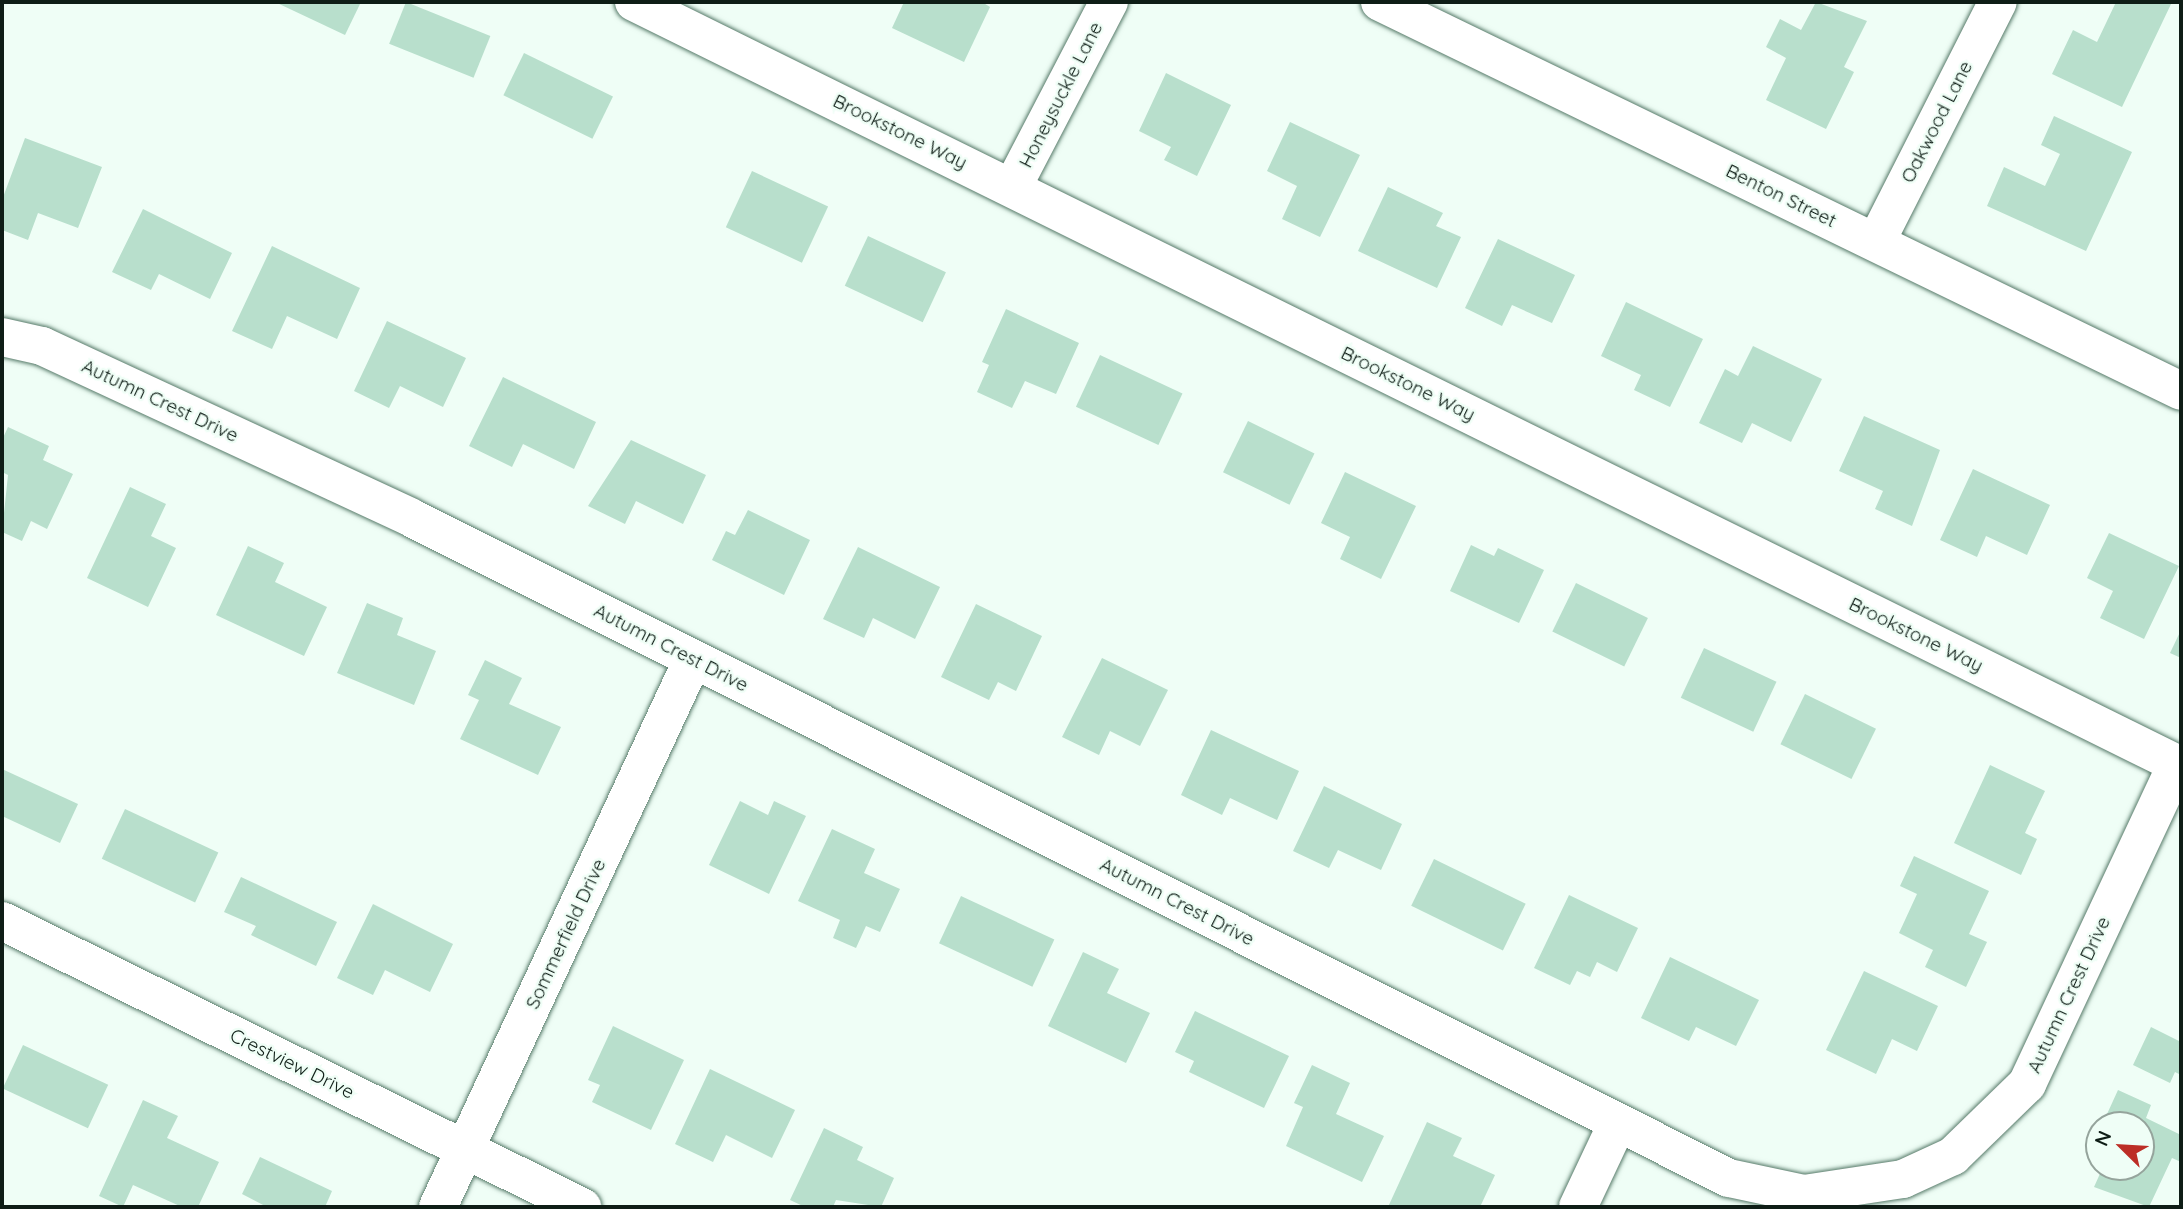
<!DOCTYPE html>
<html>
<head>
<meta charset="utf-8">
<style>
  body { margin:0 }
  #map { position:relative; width:2183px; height:1209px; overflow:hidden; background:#effef6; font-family:Quicksand,sans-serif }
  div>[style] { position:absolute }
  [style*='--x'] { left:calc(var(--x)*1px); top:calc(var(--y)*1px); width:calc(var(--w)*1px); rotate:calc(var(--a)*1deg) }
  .building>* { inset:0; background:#b8dfcc; transform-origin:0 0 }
  .roads { filter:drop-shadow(0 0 2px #567a69) drop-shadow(0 0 2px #567a69) }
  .minor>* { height:38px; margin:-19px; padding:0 19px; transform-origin:19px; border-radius:19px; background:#fff }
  span { translate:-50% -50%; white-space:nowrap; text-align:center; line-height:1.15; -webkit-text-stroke:5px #effef6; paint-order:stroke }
  .street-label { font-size:19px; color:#0e1d16 }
  .frame { position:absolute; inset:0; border:4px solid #0e1d16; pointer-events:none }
  .north { position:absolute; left:2085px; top:1111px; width:70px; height:70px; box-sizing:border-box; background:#effef6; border:2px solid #95a49c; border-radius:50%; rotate:294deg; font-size:19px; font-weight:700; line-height:28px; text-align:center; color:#0e1d16 }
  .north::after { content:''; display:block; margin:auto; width:24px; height:32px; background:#bc2e26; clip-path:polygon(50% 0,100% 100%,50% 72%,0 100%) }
</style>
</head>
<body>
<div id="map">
  <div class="building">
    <div style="clip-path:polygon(275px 2px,361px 2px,345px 35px)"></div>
    <div style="left:406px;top:2px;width:91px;height:45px;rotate:22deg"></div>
    <div style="clip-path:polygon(904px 2px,982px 2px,990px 7px,964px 62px,892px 28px)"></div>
    <div style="clip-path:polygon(1816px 2px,1867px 21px,1844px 67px,1854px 72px,1826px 129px,1766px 100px,1786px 58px,1766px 47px,1780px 19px,1801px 30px)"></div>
    <div style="clip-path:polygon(2116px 2px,2172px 2px,2122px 107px,2052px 74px,2073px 30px,2097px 42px)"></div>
    <div style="left:524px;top:53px;width:99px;height:47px;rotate:26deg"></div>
    <div style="clip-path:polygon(1166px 73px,1231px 105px,1197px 176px,1164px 160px,1171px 147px,1139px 131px)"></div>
    <div style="clip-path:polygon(2054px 116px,2132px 152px,2086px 251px,1987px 206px,2004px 167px,2045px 186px,2060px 154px,2041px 145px)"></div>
    <div style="clip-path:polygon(1290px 122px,1360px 155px,1320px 237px,1282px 219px,1297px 186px,1267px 171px)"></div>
    <div style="clip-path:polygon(25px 138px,102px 167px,78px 228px,38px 213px,28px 240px,2px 230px,2px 200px)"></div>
    <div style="left:752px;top:171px;width:84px;height:62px;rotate:25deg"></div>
    <div style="clip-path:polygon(1388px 187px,1443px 213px,1436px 226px,1461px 237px,1437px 288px,1358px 251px)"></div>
    <div style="clip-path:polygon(143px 209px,232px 253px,210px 299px,159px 274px,151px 290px,112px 272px)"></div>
    <div style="left:868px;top:236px;width:86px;height:55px;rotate:25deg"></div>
    <div style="clip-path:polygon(1498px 239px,1575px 275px,1552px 323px,1512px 305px,1502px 326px,1465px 308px)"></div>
    <div style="clip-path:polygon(272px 246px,360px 288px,337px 339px,287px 316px,272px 349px,232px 331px)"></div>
    <div style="clip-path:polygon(1626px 302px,1703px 339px,1670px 407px,1634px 390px,1641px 375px,1601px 356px)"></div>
    <div style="clip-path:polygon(1006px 309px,1079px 343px,1056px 394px,1025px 381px,1012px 408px,977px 392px,989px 365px,982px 362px)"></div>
    <div style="clip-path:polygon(387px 321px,466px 358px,443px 407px,400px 386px,389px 408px,354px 391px)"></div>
    <div style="clip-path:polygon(1753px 346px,1822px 379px,1791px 442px,1752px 423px,1742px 443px,1699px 423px,1725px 369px,1738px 376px)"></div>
    <div style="left:1100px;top:355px;width:91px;height:57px;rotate:25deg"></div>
    <div style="clip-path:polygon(503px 377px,596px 422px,574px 469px,523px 444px,512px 467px,469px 446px)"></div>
    <div style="clip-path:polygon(1864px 416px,1940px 450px,1912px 526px,1875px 509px,1883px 491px,1839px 471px)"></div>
    <div style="left:1248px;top:421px;width:74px;height:57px;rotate:26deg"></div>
    <div style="clip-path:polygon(8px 427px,49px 446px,43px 460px,73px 474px,47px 529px,31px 521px,22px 541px,2px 532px,8px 475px,2px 472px,2px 440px)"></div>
    <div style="clip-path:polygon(631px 440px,706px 475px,683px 524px,636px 501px,625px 524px,588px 506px)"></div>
    <div style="clip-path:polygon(1973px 469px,2050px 505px,2027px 555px,1986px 536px,1977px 557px,1940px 540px)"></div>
    <div style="clip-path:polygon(1345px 472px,1416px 506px,1381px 579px,1340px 559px,1350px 537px,1321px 523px)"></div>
    <div style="clip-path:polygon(130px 487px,166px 504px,151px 536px,176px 548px,148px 607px,87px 578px)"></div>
    <div style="clip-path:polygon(748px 510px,810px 540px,784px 595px,712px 560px,726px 531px,735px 535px)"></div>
    <div style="clip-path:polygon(2109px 533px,2179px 566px,2144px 639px,2100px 618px,2113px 591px,2087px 578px)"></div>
    <div style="clip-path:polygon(1471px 545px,1494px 556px,1498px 548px,1544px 570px,1519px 623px,1450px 591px)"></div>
    <div style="clip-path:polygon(248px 546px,284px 563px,275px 582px,327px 607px,304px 656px,216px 615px)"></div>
    <div style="clip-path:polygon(858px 547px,940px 587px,915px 639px,873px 618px,864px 638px,823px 619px)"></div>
    <div style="left:1576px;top:583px;width:80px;height:54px;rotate:26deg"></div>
    <div style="clip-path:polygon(367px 603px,403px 618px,397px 635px,436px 651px,414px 705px,337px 673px)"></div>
    <div style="clip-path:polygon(976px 604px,1042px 636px,1016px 691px,998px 682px,989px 700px,941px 677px)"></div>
    <div style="clip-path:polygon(2181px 630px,2181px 658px,2170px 653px)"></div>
    <div style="left:1704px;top:648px;width:80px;height:55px;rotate:25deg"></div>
    <div style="clip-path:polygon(1102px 658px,1168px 690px,1140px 746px,1110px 731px,1099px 755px,1062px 737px)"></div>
    <div style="clip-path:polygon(485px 660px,522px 678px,509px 704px,561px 727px,538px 775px,460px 739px,479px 700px,468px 695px)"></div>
    <div style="left:1805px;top:694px;width:79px;height:56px;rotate:26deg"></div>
    <div style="clip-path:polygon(1211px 730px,1299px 771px,1277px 820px,1230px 798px,1222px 815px,1181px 795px)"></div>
    <div style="clip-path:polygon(1990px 765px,2045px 791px,2025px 833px,2037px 839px,2021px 875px,1954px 843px)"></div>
    <div style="clip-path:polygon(2px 769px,78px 804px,60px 843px,2px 816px)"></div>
    <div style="clip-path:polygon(1324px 786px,1402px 824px,1381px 870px,1338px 850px,1329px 868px,1293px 851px)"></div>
    <div style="clip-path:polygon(740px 801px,768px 815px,774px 801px,806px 816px,769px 894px,709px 865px)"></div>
    <div style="left:125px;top:809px;width:103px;height:55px;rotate:25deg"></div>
    <div style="clip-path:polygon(832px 829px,875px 849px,864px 873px,900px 889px,880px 932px,866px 926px,856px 948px,833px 938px,840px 920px,798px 901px)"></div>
    <div style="clip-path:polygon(1914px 856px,1989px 891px,1969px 934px,1987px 942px,1966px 987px,1925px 967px,1933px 950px,1899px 933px,1917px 894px,1900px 886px)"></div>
    <div style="left:1434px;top:859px;width:102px;height:52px;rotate:26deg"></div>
    <div style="clip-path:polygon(241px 877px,337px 922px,316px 966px,251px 935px,256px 926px,224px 912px)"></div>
    <div style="clip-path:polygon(1569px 895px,1638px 928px,1617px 972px,1597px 962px,1590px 977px,1577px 971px,1570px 985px,1534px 968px)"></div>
    <div style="left:961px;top:896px;width:103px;height:52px;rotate:25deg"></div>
    <div style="clip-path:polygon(373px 904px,453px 944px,430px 992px,385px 970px,373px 995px,337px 978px)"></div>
    <div style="clip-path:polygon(1083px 952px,1119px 969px,1107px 993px,1150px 1013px,1126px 1063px,1048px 1026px)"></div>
    <div style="clip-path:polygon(1670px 957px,1759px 1000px,1736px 1046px,1696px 1027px,1689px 1041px,1641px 1018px)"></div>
    <div style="clip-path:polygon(1864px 971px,1938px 1006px,1917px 1051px,1892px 1039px,1876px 1074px,1826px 1050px)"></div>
    <div style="clip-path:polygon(1195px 1011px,1289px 1056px,1264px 1108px,1189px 1072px,1194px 1061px,1175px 1052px)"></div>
    <div style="clip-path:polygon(613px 1026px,684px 1060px,651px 1130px,592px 1102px,600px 1085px,588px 1080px)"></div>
    <div style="clip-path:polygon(2151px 1027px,2181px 1042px,2181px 1075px,2175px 1072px,2170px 1083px,2133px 1065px)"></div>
    <div style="left:23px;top:1045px;width:94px;height:48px;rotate:25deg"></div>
    <div style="clip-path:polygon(1312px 1065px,1350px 1083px,1336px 1114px,1384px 1136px,1362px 1182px,1286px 1146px,1303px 1107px,1294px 1103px)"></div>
    <div style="clip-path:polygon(710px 1069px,795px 1110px,772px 1158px,726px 1135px,713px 1162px,675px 1144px)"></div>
    <div style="clip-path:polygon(2118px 1090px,2151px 1105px,2146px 1118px,2181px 1135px,2181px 1162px,2172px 1158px,2149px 1207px,2094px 1187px,2103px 1167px,2141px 1167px,2141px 1125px,2102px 1125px)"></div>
    <div style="clip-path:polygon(143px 1100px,178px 1116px,167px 1138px,219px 1162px,198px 1207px,182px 1207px,133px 1185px,123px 1207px,99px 1196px)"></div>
    <div style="clip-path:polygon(1427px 1122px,1462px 1138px,1453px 1156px,1495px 1175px,1480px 1207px,1388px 1207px)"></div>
    <div style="clip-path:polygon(824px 1128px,863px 1147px,857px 1160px,894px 1178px,881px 1207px,836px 1200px,833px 1207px,805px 1207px,790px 1200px)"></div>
    <div style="clip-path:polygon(260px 1157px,332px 1191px,325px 1207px,267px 1207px,242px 1194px)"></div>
  </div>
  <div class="roads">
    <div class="minor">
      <div style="--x:634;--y:2;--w:1725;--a:26.28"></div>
      <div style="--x:1380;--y:2;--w:890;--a:25.9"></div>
      <div style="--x:1012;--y:188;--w:210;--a:-62.5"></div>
      <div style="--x:1876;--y:242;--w:269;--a:-63.1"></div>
      <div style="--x:2;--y:337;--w:41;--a:12.7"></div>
      <div style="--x:42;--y:346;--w:406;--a:24.9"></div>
      <div style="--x:410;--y:517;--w:1475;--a:26.62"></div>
      <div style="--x:1729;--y:1178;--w:77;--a:12"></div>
      <div style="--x:1804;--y:1194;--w:100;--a:-8.6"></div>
      <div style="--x:1903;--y:1179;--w:55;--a:-24.7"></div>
      <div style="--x:1953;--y:1156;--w:103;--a:-44.2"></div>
      <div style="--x:2027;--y:1084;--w:353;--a:-64.9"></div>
      <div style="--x:2;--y:921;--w:647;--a:26.25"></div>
      <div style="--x:438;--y:1207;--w:604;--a:-65.05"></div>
      <div style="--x:1578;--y:1207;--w:92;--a:-64.8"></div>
    </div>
  </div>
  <div class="street-label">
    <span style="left:1061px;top:95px;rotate:-63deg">Honeysuckle Lane</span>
    <span style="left:1937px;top:122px;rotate:-63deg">Oakwood Lane</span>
    <span style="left:900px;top:132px;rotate:26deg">Brookstone Way</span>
    <span style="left:1781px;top:196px;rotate:26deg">Benton Street</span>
    <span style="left:1408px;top:384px;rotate:26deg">Brookstone Way</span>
    <span style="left:160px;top:401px;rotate:25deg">Autumn Crest Drive</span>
    <span style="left:1916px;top:635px;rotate:26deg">Brookstone Way</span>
    <span style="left:671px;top:648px;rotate:27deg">Autumn Crest Drive</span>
    <span style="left:1177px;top:902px;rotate:27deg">Autumn Crest Drive</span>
    <span style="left:566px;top:934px;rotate:-65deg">Sommerfield Drive</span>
    <span style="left:2069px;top:995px;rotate:-65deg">Autumn Crest Drive</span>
    <span style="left:292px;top:1064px;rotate:26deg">Crestview Drive</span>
  </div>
  <div class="frame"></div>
  <div class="north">N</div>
</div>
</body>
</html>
